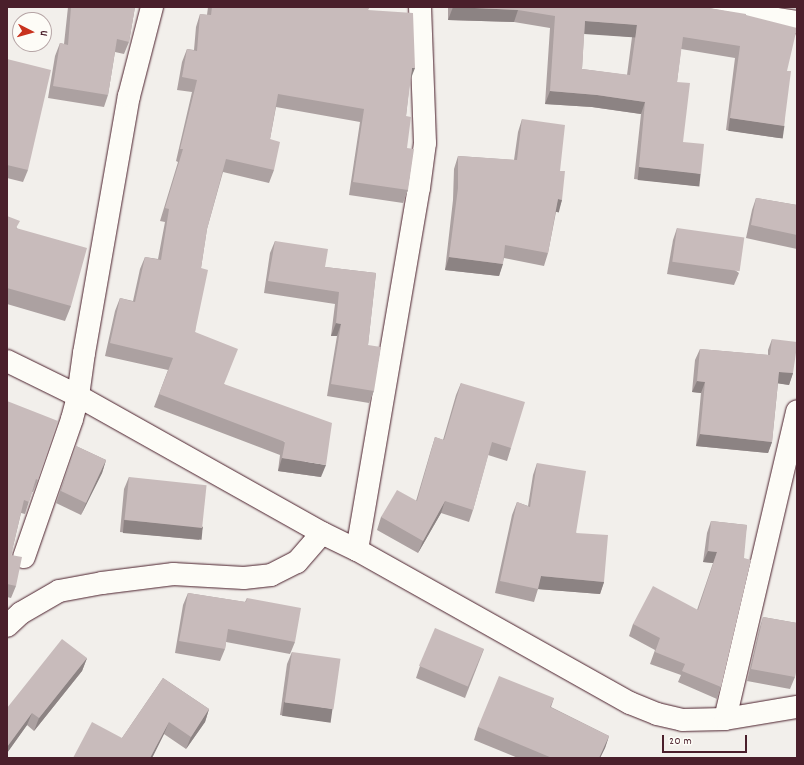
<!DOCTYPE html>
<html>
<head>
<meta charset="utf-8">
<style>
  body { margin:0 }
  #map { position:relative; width:804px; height:765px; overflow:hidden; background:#f2efeb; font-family:Dekko,sans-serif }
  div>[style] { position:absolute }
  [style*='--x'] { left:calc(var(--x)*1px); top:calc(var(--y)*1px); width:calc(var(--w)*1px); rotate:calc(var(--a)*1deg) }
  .roads { filter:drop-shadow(0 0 1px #4a1f2b) drop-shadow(0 0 1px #4a1f2b) }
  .minor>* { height:22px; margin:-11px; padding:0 11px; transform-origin:11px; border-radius:11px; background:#fdfcf7 }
  .wall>* { inset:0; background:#aca1a1 }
  .shaded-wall>* { inset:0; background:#8c8383; transform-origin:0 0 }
  .building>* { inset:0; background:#c8bbbb; transform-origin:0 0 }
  span { translate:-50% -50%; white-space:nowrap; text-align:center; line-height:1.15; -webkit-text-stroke:3.5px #fdfcf7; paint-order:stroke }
  .frame { position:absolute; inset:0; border:8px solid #4a1f2b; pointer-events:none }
  .north { position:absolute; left:12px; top:12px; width:40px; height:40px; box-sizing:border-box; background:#fdfcf7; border:1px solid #b5a4a5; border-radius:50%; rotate:96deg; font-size:11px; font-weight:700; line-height:16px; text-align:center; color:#4a1f2b }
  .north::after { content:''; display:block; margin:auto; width:14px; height:18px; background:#c8321e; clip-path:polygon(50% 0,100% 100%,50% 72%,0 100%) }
  .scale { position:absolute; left:662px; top:735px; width:85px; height:18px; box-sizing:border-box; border:2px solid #4a1f2b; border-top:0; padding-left:5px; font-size:12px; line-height:14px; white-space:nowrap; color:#4a1f2b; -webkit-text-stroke:3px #fdfcf7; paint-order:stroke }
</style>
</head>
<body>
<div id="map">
  <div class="roads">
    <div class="minor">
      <div style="--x:700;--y:7;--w:98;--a:8.8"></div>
      <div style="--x:7;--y:361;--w:79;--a:26.2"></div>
      <div style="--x:78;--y:396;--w:280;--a:29.3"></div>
      <div style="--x:322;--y:533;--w:39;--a:26"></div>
      <div style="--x:357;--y:550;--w:313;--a:29.3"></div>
      <div style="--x:630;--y:703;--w:29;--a:22"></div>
      <div style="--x:657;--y:714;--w:26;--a:13"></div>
      <div style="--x:682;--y:720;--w:43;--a:-1.3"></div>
      <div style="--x:725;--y:719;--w:73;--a:-9.5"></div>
      <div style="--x:357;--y:550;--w:367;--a:-80.3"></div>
      <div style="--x:419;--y:188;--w:45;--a:-82.4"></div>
      <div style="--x:425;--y:143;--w:136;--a:-92.1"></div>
      <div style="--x:24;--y:557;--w:146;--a:-70.8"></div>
      <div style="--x:72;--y:419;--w:24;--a:-75"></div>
      <div style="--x:78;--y:396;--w:43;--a:-82.1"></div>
      <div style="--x:84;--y:353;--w:261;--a:-80.1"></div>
      <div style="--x:129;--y:96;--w:92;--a:-75.5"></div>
      <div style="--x:7;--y:626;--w:19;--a:-43"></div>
      <div style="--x:21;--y:613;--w:44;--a:-30.1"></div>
      <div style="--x:59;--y:591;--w:44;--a:-10.5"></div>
      <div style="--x:102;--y:583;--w:72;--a:-7.2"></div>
      <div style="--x:173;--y:574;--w:71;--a:3.2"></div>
      <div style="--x:244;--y:578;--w:27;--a:-6"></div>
      <div style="--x:271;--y:575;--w:29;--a:-27"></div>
      <div style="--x:297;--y:562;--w:38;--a:-49"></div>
      <div style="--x:725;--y:719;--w:316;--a:-76.8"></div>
    </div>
  </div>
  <div class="wall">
    <div style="clip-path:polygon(68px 7px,135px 7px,129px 42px,124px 54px,115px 52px,108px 95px,104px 107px,48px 98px,55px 56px,60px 43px,64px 44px)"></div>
    <div style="clip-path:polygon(208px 7px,369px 7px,368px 10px,410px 80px,406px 116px,408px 190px,403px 203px,349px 195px,360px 122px,276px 107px,270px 139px,274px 170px,269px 183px,223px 172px,207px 229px,201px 268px,195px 332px,224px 384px,321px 477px,278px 471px,280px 455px,154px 407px,168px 370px,105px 356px,115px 311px,120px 298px,133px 301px,140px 269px,145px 257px,158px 259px,165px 222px,160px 221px,178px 162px,176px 161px,192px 92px,177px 90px,182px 62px,187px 49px,194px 50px,196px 27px,200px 14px,207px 15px)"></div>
    <div style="clip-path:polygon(evenodd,448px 7px,703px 7px,746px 15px,787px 71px,784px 126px,779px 138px,726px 130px,735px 58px,681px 49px,677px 82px,683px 142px,696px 186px,634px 179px,641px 114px,592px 107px,545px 104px,550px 28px,514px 22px,448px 20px,448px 7px,584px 33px,632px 37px,627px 75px,582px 69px,584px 33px)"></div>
    <div style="clip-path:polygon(7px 59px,28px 170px,23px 182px,7px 178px)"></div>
    <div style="clip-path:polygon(522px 119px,560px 171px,562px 200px,558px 212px,556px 212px,548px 253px,544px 266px,504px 258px,499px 276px,445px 270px,453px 200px,454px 169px,458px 156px,514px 160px,518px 132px)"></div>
    <div style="clip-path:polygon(756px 198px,797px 205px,797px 249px,746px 238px,752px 210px)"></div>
    <div style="clip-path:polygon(7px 216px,17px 228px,71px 306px,65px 321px,7px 304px)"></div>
    <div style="clip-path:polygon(677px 228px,739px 273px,734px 285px,667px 274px,673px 240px)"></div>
    <div style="clip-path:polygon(275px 241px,325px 267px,376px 273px,368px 345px,374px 391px,369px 403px,327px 396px,337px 336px,331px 336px,335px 304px,264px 293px,270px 253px)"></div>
    <div style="clip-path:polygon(772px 339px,793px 373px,789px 385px,778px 383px,772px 442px,768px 453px,696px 446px,701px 393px,692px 392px,695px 360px,700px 349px,768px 355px,768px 350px)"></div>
    <div style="clip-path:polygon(461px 383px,511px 448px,507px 461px,488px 455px,473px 510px,469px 522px,441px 513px,418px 553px,377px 530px,381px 517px,416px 501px,431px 450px,435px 437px,443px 440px,456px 395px)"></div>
    <div style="clip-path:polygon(7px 401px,38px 480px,33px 492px,32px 492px,25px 514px,21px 513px,11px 555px,16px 586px,11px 598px,7px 597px)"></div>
    <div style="clip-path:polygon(76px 446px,106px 460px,102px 473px,81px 515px,56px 503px)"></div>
    <div style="clip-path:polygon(537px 463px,604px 582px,600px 594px,538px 589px,534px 602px,495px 593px,512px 515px,517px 502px,528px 506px,533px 475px)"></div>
    <div style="clip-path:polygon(129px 477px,203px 527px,199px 540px,120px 532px,124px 489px)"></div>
    <div style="clip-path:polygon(711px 521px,747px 525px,721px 687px,717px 699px,678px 682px,681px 675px,650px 664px,655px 650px,629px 636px,633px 624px,697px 610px,713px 563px,703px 562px,707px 533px)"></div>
    <div style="clip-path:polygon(188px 593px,245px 602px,247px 598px,295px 642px,290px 654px,226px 642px,225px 649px,220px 661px,175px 653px,183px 605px)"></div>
    <div style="clip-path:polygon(763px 617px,797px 623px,797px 668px,796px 668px,795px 677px,790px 689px,747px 681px,759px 630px)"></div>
    <div style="clip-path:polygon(484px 649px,465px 698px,416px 678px,420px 666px)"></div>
    <div style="clip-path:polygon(292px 652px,329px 722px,280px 715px,287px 664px)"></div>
    <div style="clip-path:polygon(87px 658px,82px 671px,34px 731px,27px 725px,7px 753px,7px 708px)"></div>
    <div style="clip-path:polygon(163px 678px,209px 709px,205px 722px,186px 749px,164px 734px,152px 758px,73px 758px,122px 738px)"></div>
    <div style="clip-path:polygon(554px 698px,551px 707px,609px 736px,605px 748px,600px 758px,518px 758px,474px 740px,478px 727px)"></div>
  </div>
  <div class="shaded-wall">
    <div style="clip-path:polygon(453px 7px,518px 10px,514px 22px,448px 20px)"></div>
    <div style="left:585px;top:21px;width:52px;height:13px;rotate:4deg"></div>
    <div style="clip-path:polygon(412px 68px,415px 68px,410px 81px)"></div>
    <div style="clip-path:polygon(550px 91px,597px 95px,645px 102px,641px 114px,592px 107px,545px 104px)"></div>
    <div style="left:730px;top:118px;width:55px;height:13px;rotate:8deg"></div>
    <div style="left:639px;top:167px;width:62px;height:13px;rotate:6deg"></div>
    <div style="left:558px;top:199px;width:4px;height:13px;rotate:14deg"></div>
    <div style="clip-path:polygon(449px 257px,503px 264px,499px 276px,445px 270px)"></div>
    <div style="clip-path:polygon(336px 323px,341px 324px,337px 336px,331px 336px)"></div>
    <div style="clip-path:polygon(779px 372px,793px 373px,789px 385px,775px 383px)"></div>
    <div style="clip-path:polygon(697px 381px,705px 382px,701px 393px,692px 392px)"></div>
    <div style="clip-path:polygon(700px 434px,772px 442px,768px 453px,696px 446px)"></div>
    <div style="clip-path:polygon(282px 458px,326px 465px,321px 477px,278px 471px)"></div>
    <div style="clip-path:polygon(106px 460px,102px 473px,81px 515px,86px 503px)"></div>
    <div style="clip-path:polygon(445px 501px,441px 513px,418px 553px,423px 541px)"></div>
    <div style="left:124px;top:520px;width:79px;height:13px;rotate:5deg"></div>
    <div style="clip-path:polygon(708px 551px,717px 552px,713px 563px,703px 562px)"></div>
    <div style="clip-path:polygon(541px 576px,604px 582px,600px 594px,537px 589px)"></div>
    <div style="clip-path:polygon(87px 658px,82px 671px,34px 731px,39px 718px)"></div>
    <div style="left:284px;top:702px;width:49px;height:14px;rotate:8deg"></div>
    <div style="clip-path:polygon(209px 709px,205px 722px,186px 749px,191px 737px)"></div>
    <div style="clip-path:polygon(32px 713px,27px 725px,7px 753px,7px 747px)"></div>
    <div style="clip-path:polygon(169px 722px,164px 734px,152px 758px,150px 758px)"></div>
    <div style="clip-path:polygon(609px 736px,605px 748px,600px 758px,599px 758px)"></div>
  </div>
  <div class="building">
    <div style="clip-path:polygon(71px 7px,135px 7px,129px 42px,117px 39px,108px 95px,53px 86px,60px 43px,68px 45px)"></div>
    <div style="clip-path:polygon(212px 7px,369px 7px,368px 10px,413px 13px,415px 68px,412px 68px,406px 116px,411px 117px,407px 148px,414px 149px,408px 190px,353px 182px,364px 109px,278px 94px,270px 139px,280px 142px,274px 170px,226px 159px,207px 229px,201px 268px,208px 270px,195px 332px,238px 349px,224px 384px,332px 423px,326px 465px,282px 458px,285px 442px,159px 394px,173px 358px,110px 343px,120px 298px,135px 302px,145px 257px,161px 260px,169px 209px,165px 208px,183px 149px,180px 149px,197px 80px,182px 77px,187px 49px,197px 51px,200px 14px,211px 15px)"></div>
    <div style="clip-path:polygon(evenodd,453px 7px,703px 7px,746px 14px,746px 15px,797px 28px,787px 71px,791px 71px,784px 126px,730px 118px,740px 46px,683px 37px,677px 82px,690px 83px,683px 142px,704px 144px,701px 174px,639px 167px,645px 102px,597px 95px,550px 91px,555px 16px,518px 10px,453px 7px,585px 21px,637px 25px,630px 75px,582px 69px,585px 21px)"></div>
    <div style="clip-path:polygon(7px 59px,51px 70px,28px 170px,7px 165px)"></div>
    <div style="clip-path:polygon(522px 119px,565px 125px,560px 171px,565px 171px,562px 200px,558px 199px,548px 253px,505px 245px,503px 264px,449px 257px,458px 188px,458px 156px,517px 160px)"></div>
    <div style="clip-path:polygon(756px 198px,797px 205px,797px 235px,751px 225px)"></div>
    <div style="clip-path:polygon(7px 216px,20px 221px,16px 228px,87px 248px,71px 306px,7px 288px)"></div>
    <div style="left:677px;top:228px;width:68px;height:34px;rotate:8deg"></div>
    <div style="clip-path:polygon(275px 241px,328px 249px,325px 267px,376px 273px,368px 345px,381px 347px,374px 391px,331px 384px,341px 324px,336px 323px,339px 292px,268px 281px)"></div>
    <div style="clip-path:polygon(772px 339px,797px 342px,797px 346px,793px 373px,779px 372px,772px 442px,700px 434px,705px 382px,697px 381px,700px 349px,770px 355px)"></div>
    <div style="clip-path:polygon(461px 383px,525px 402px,511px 448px,492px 442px,473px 510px,445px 501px,423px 541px,381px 517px,397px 490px,417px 501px,435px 437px,444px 440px)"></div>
    <div style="clip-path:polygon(7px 401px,58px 421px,38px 480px,36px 479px,29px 502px,24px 500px,11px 555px,22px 557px,16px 586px,7px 584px)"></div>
    <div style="clip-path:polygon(76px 446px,106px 460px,86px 503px,61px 491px)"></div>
    <div style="clip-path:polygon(537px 463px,586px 471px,576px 533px,608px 535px,604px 582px,541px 576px,538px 589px,500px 581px,517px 502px,530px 507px)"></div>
    <div style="left:129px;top:477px;width:78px;height:43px;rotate:6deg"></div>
    <div style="clip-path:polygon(711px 521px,747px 525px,744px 558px,751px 560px,721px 687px,682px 671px,685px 664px,655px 652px,660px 638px,633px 624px,653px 586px,698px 610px,717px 552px,708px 551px)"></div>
    <div style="clip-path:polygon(188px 593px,246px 602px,247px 598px,301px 608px,295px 642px,228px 629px,225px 649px,179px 641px)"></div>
    <div style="clip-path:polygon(763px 617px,797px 623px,797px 665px,795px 677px,751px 669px)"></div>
    <div style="left:435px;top:628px;width:53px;height:41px;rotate:23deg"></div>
    <div style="clip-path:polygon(62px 639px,87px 658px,39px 718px,32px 713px,7px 747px,7px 708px)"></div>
    <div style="left:292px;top:652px;width:49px;height:51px;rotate:8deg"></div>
    <div style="clip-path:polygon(499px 676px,554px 698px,550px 707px,609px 736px,599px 758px,552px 758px,478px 727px)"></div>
    <div style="clip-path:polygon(163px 678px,209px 709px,191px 737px,169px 722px,150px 758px,73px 758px,92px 722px,122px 738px)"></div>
  </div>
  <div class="frame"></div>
  <div class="north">U</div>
  <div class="scale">20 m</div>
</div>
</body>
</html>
